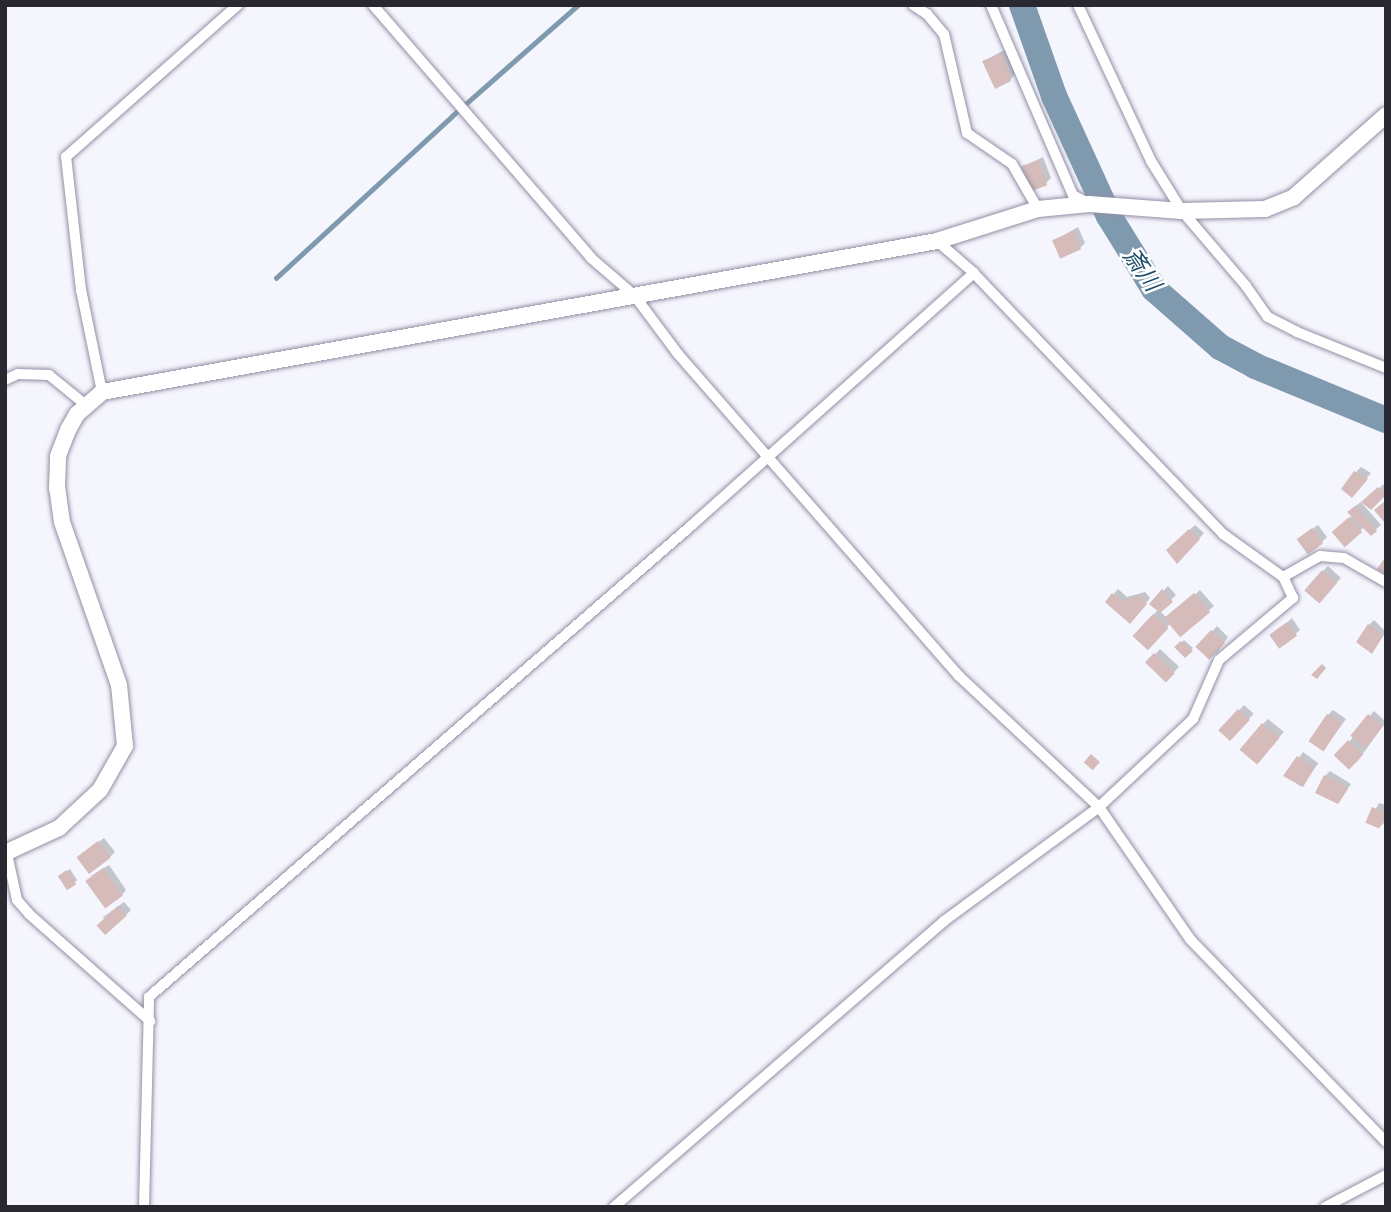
<!DOCTYPE html>
<html>
<head>
<meta charset="utf-8">
<style>
  body { margin:0 }
  #map { position:relative; width:1391px; height:1212px; overflow:hidden; background:#f5f5fe; font-family:Manrope,"Noto Sans JP",sans-serif }
  div>[style] { position:absolute }
  [style*='--x'] { left:calc(var(--x)*1px); top:calc(var(--y)*1px); width:calc(var(--w)*1px); rotate:calc(var(--a)*1deg) }
  .shadow>* { inset:0; background:#0003; transform-origin:0 0 }
  .stream>* { height:4.5px; margin:-2.25px; padding:0 2.25px; transform-origin:2.25px; border-radius:2.25px; background:#7f9aae }
  .river>* { height:26px; margin:-13px; padding:0 13px; transform-origin:13px; border-radius:13px; background:#7f9aae }
  .building>* { inset:0; background:#d5bbb9; transform-origin:0 0 }
  .roads { filter:drop-shadow(0 0 2px #928fa3) drop-shadow(0 0 2px #928fa3) }
  .street>* { height:10px; margin:-5px; padding:0 5px; transform-origin:5px; border-radius:5px; background:#fff }
  .secondary>* { height:16px; margin:-8px; padding:0 8px; transform-origin:8px; border-radius:8px; background:#fff }
  span { translate:-50% -50%; white-space:nowrap; text-align:center; line-height:1.15; -webkit-text-stroke:5px #fff; paint-order:stroke }
  .water-label { font-size:23px; color:#1d4b6b; font-style:italic }
  .frame { position:absolute; inset:0; border:7px solid #292830; pointer-events:none }
</style>
</head>
<body>
<div id="map">
  <div class="shadow">
    <div style="clip-path:polygon(1006px 49px,1015px 74px,1010px 80px,984px 61px)"></div>
    <div style="clip-path:polygon(1043px 157px,1051px 178px,1046px 183px,1023px 167px)"></div>
    <div style="clip-path:polygon(1078px 227px,1085px 243px,1080px 248px,1054px 241px)"></div>
    <div style="clip-path:polygon(1361px 467px,1371px 473px,1356px 491px,1356px 472px)"></div>
    <div style="clip-path:polygon(1384px 484px,1386px 492px,1371px 508px,1369px 497px)"></div>
    <div style="clip-path:polygon(1361px 502px,1381px 525px,1371px 534px,1364px 527px,1346px 544px,1338px 527px,1353px 515px,1354px 507px)"></div>
    <div style="clip-path:polygon(1195px 525px,1204px 533px,1178px 562px,1168px 550px)"></div>
    <div style="clip-path:polygon(1318px 525px,1327px 537px,1322px 542px,1304px 535px)"></div>
    <div style="clip-path:polygon(1328px 566px,1341px 578px,1319px 601px,1323px 571px)"></div>
    <div style="clip-path:polygon(1168px 586px,1176px 595px,1160px 611px,1168px 619px,1200px 590px,1214px 606px,1182px 634px,1171px 623px,1148px 647px,1134px 635px,1158px 610px,1151px 604px)"></div>
    <div style="clip-path:polygon(1118px 589px,1127px 597px,1145px 592px,1150px 598px,1135px 617px,1107px 602px)"></div>
    <div style="clip-path:polygon(1292px 618px,1300px 630px,1281px 647px,1277px 632px)"></div>
    <div style="clip-path:polygon(1374px 620px,1386px 632px,1372px 652px,1369px 625px)"></div>
    <div style="clip-path:polygon(1217px 626px,1228px 637px,1217px 653px,1199px 647px)"></div>
    <div style="left:1184px;top:640px;width:12px;height:10px;rotate:42deg"></div>
    <div style="left:1160px;top:649px;width:26px;height:18px;rotate:43deg"></div>
    <div style="left:1244px;top:705px;width:13px;height:34px;rotate:42deg"></div>
    <div style="clip-path:polygon(1333px 710px,1346px 719px,1327px 744px,1328px 715px)"></div>
    <div style="clip-path:polygon(1374px 711px,1386px 722px,1356px 763px,1337px 757px)"></div>
    <div style="clip-path:polygon(1268px 719px,1284px 732px,1256px 761px,1263px 724px)"></div>
    <div style="left:1303px;top:752px;width:19px;height:29px;rotate:36deg"></div>
    <div style="clip-path:polygon(1330px 771px,1351px 784px,1338px 802px,1325px 776px)"></div>
    <div style="clip-path:polygon(1379px 803px,1386px 805px,1386px 821px,1380px 827px,1368px 822px)"></div>
    <div style="clip-path:polygon(104px 838px,115px 852px,110px 857px,84px 853px)"></div>
    <div style="clip-path:polygon(109px 865px,126px 890px,122px 895px,91px 876px)"></div>
    <div style="clip-path:polygon(70px 869px,77px 880px,68px 888px,61px 876px)"></div>
    <div style="clip-path:polygon(124px 902px,131px 910px,126px 915px,102px 918px)"></div>
  </div>
  <div class="stream">
    <div style="--x:276;--y:278;--w:239;--a:-42.6"></div>
    <div style="--x:452;--y:116;--w:168;--a:-41.4"></div>
  </div>
  <div class="river">
    <div style="--x:1022;--y:5;--w:96;--a:70.6"></div>
    <div style="--x:1054;--y:96;--w:132;--a:65.4"></div>
    <div style="--x:1109;--y:216;--w:86;--a:58.3"></div>
    <div style="--x:1154;--y:289;--w:88;--a:41.3"></div>
    <div style="--x:1220;--y:347;--w:40;--a:28"></div>
    <div style="--x:1255;--y:366;--w:142;--a:22.4"></div>
  </div>
  <div class="building">
    <div style="clip-path:polygon(1002px 53px,1011px 81px,995px 89px,982px 61px)"></div>
    <div style="left:1038px;top:160px;width:27px;height:18px;rotate:70deg"></div>
    <div style="left:1073px;top:231px;width:20px;height:23px;rotate:66deg"></div>
    <div style="clip-path:polygon(1354px 471px,1368px 479px,1352px 498px,1341px 489px)"></div>
    <div style="clip-path:polygon(1378px 487px,1386px 495px,1371px 510px,1361px 502px)"></div>
    <div style="clip-path:polygon(1386px 500px,1386px 521px,1384px 522px,1374px 510px)"></div>
    <div style="clip-path:polygon(1355px 506px,1377px 531px,1371px 536px,1347px 512px)"></div>
    <div style="left:1349px;top:517px;width:20px;height:23px;rotate:49deg"></div>
    <div style="left:1312px;top:528px;width:19px;height:19px;rotate:54deg"></div>
    <div style="clip-path:polygon(1189px 529px,1200px 539px,1177px 564px,1166px 550px)"></div>
    <div style="clip-path:polygon(1386px 556px,1386px 575px,1377px 569px)"></div>
    <div style="left:1322px;top:570px;width:20px;height:27px;rotate:41deg"></div>
    <div style="clip-path:polygon(1162px 589px,1173px 602px,1160px 613px,1149px 604px)"></div>
    <div style="clip-path:polygon(1112px 593px,1122px 601px,1139px 596px,1147px 604px,1130px 624px,1105px 602px)"></div>
    <div style="left:1194px;top:593px;width:25px;height:39px;rotate:50deg"></div>
    <div style="left:1153px;top:614px;width:21px;height:30px;rotate:43deg"></div>
    <div style="left:1287px;top:622px;width:17px;height:22px;rotate:54deg"></div>
    <div style="clip-path:polygon(1368px 624px,1383px 636px,1372px 654px,1356px 642px)"></div>
    <div style="left:1211px;top:630px;width:19px;height:23px;rotate:43deg"></div>
    <div style="clip-path:polygon(1181px 641px,1193px 651px,1185px 658px,1174px 647px)"></div>
    <div style="left:1154px;top:653px;width:29px;height:13px;rotate:44deg"></div>
    <div style="clip-path:polygon(1322px 664px,1326px 668px,1317px 679px,1311px 675px)"></div>
    <div style="left:1238px;top:709px;width:16px;height:29px;rotate:43deg"></div>
    <div style="left:1327px;top:714px;width:18px;height:33px;rotate:34deg"></div>
    <div style="left:1368px;top:714px;width:19px;height:28px;rotate:39deg"></div>
    <div style="left:1262px;top:723px;width:23px;height:35px;rotate:40deg"></div>
    <div style="left:1348px;top:740px;width:21px;height:21px;rotate:43deg"></div>
    <div style="left:1091px;top:754px;width:12px;height:11px;rotate:42deg"></div>
    <div style="clip-path:polygon(1297px 756px,1314px 769px,1303px 787px,1283px 776px)"></div>
    <div style="clip-path:polygon(1324px 775px,1348px 789px,1338px 804px,1315px 793px)"></div>
    <div style="left:1372px;top:807px;width:15px;height:17px;rotate:23deg"></div>
    <div style="left:98px;top:841px;width:21px;height:27px;rotate:53deg"></div>
    <div style="left:103px;top:868px;width:34px;height:22px;rotate:54deg"></div>
    <div style="left:67px;top:870px;width:17px;height:11px;rotate:57deg"></div>
    <div style="left:118px;top:906px;width:13px;height:29px;rotate:48deg"></div>
  </div>
  <div class="roads">
    <div class="street">
      <div style="--x:373;--y:5;--w:334;--a:49.2"></div>
      <div style="--x:591;--y:258;--w:57;--a:40.7"></div>
      <div style="--x:634;--y:295;--w:74;--a:53.3"></div>
      <div style="--x:678;--y:354;--w:426;--a:48.9"></div>
      <div style="--x:958;--y:675;--w:193;--a:43.1"></div>
      <div style="--x:1099;--y:807;--w:160;--a:55.4"></div>
      <div style="--x:1190;--y:939;--w:282;--a:46"></div>
      <div style="--x:913;--y:5;--w:17;--a:33"></div>
      <div style="--x:927;--y:14;--w:26;--a:50"></div>
      <div style="--x:944;--y:34;--w:102;--a:76.9"></div>
      <div style="--x:967;--y:133;--w:55;--a:34.6"></div>
      <div style="--x:1012;--y:164;--w:52;--a:60"></div>
      <div style="--x:991;--y:5;--w:207;--a:66.7"></div>
      <div style="--x:1073;--y:195;--w:18;--a:29"></div>
      <div style="--x:1078;--y:5;--w:172;--a:64.9"></div>
      <div style="--x:1151;--y:161;--w:59;--a:58.2"></div>
      <div style="--x:1182;--y:211;--w:99;--a:49.5"></div>
      <div style="--x:1246;--y:286;--w:38;--a:55"></div>
      <div style="--x:1268;--y:317;--w:33;--a:27"></div>
      <div style="--x:1297;--y:332;--w:96;--a:22"></div>
      <div style="--x:5;--y:380;--w:14;--a:-25"></div>
      <div style="--x:18;--y:374;--w:31;--a:2"></div>
      <div style="--x:49;--y:375;--w:49;--a:39.2"></div>
      <div style="--x:102;--y:392;--w:104;--a:-101.6"></div>
      <div style="--x:81;--y:290;--w:134;--a:-96.4"></div>
      <div style="--x:66;--y:157;--w:230;--a:-41.5"></div>
      <div style="--x:1283;--y:577;--w:43;--a:-29.6"></div>
      <div style="--x:1320;--y:556;--w:24;--a:5"></div>
      <div style="--x:1344;--y:558;--w:48;--a:29.7"></div>
      <div style="--x:6;--y:849;--w:52;--a:77.8"></div>
      <div style="--x:17;--y:900;--w:18;--a:49"></div>
      <div style="--x:29;--y:914;--w:162;--a:41.5"></div>
      <div style="--x:144;--y:1207;--w:210;--a:-88.6"></div>
      <div style="--x:149;--y:997;--w:719;--a:-41"></div>
      <div style="--x:692;--y:525;--w:378;--a:-41.8"></div>
      <div style="--x:614;--y:1207;--w:437;--a:-40.9"></div>
      <div style="--x:944;--y:921;--w:192;--a:-36.3"></div>
      <div style="--x:1099;--y:807;--w:129;--a:-43.1"></div>
      <div style="--x:1193;--y:719;--w:64;--a:-66.2"></div>
      <div style="--x:1219;--y:660;--w:97;--a:-40"></div>
      <div style="--x:1293;--y:598;--w:23;--a:-115"></div>
      <div style="--x:1283;--y:577;--w:74;--a:-144.4"></div>
      <div style="--x:1223;--y:534;--w:361;--a:-133.7"></div>
      <div style="--x:974;--y:273;--w:49;--a:-139.1"></div>
      <div style="--x:1325;--y:1207;--w:69;--a:-27.7"></div>
    </div>
    <div class="secondary">
      <div style="--x:5;--y:853;--w:60;--a:-24.8"></div>
      <div style="--x:59;--y:828;--w:56;--a:-42.8"></div>
      <div style="--x:100;--y:790;--w:51;--a:-60.4"></div>
      <div style="--x:125;--y:746;--w:61;--a:-95.6"></div>
      <div style="--x:119;--y:685;--w:173;--a:-109.3"></div>
      <div style="--x:62;--y:522;--w:34;--a:-98"></div>
      <div style="--x:57;--y:488;--w:32;--a:-88"></div>
      <div style="--x:58;--y:456;--w:28;--a:-69"></div>
      <div style="--x:68;--y:430;--w:18;--a:-61"></div>
      <div style="--x:77;--y:414;--w:33;--a:-41"></div>
      <div style="--x:102;--y:392;--w:849;--a:-10.25"></div>
      <div style="--x:937;--y:241;--w:106;--a:-17.6"></div>
      <div style="--x:1038;--y:209;--w:51;--a:-5.6"></div>
      <div style="--x:1089;--y:204;--w:93;--a:4.3"></div>
      <div style="--x:1182;--y:211;--w:83;--a:-1.4"></div>
      <div style="--x:1265;--y:209;--w:31;--a:-22"></div>
      <div style="--x:1294;--y:197;--w:123;--a:-41.7"></div>
    </div>
  </div>
  <div class="water-label">
    <span style="left:1143px;top:269px;rotate:55deg">斎川</span>
  </div>
  <div class="frame"></div>
</div>
</body>
</html>
